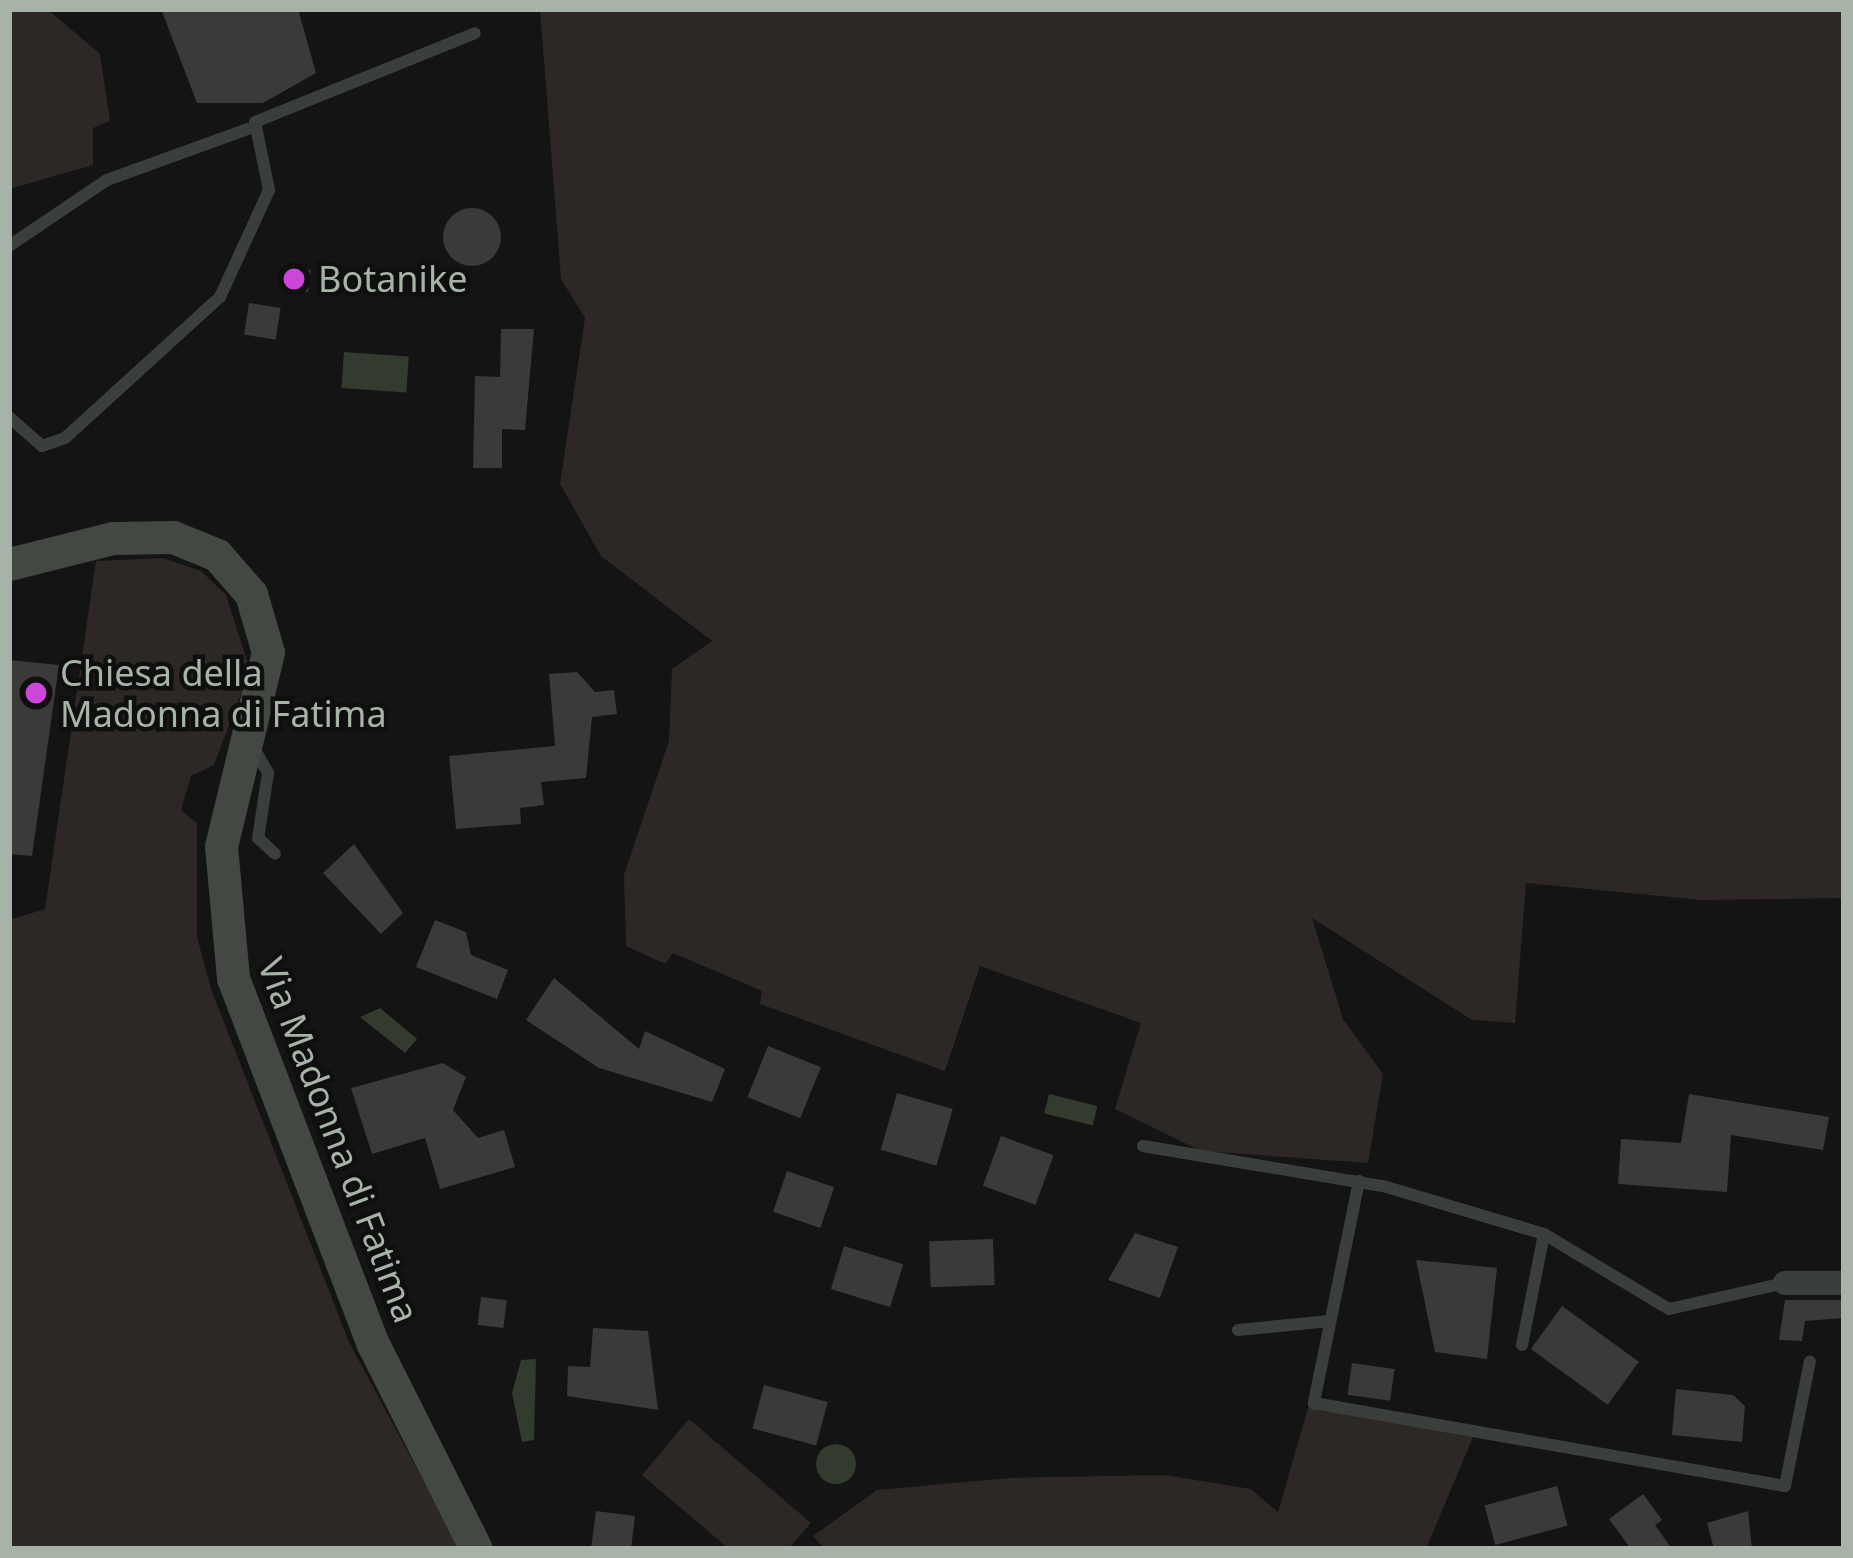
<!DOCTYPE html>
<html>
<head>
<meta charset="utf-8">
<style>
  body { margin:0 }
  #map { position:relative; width:1853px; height:1558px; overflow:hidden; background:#131413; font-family:"Noto Sans",sans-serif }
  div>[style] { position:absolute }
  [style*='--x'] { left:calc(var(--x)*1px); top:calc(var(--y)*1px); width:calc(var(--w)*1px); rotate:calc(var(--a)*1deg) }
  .green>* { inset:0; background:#2d2826 }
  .water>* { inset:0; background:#323b2e; transform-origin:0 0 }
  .round { border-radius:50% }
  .building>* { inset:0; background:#383b38; transform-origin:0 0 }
  .lane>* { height:12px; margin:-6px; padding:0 6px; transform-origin:6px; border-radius:6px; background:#3b3f3c }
  .street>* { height:24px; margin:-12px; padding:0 12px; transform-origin:12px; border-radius:12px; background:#3b3f3c }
  .secondary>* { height:33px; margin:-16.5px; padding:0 16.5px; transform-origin:16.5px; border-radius:16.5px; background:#434843 }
  .dots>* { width:33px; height:33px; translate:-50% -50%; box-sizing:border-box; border:6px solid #0e0f0e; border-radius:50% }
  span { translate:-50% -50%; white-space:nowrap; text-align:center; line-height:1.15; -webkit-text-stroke:9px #0e0f0e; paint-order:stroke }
  .poi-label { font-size:36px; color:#a7b3a6 }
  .left { translate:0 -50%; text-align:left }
  .street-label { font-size:36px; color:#a7b3a6 }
  .frame { position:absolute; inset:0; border:12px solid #a7b3a6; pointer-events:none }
</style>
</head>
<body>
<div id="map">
  <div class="green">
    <div style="clip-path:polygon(9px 9px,47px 9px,100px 54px,110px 121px,93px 128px,93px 165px,9px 189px)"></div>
    <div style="clip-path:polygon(540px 9px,1844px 9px,1844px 898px,1701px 900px,1526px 883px,1515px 1023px,1472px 1020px,1312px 918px,1343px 1019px,1383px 1074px,1368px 1163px,1201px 1151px,1115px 1109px,1141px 1023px,980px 966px,945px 1071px,760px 1004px,762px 991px,673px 953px,665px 964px,626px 946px,624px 875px,669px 741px,672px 669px,712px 641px,601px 556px,560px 484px,585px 318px,561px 279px)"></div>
    <div style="clip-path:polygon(163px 558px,201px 571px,226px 595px,250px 670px,214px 765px,191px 776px,181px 810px,197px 823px,197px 937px,211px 989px,349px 1342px,460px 1549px,9px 1549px,9px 920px,45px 909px,96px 561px)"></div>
    <div style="clip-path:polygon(1309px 1405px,1473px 1437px,1426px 1549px,825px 1549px,813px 1536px,877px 1490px,1009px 1478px,1164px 1475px,1251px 1489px,1278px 1512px)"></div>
    <div style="clip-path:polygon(689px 1419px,811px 1523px,788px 1549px,729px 1549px,642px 1475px)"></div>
  </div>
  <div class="water">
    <div style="left:344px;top:352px;width:65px;height:36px;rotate:4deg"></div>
    <div style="clip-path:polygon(380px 1008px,417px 1039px,405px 1053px,360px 1017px)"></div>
    <div style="left:1049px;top:1094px;width:50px;height:20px;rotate:14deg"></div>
    <div style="clip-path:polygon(536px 1359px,534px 1440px,522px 1442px,512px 1393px,521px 1360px)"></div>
    <div class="round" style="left:816px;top:1444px;width:40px;height:40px"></div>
  </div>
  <div class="building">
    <div style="clip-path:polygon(161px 9px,298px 9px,316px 73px,263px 103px,197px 103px)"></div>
    <div class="round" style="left:443px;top:208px;width:58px;height:58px"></div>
    <div style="left:286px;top:267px;width:25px;height:22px;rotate:7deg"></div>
    <div style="left:249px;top:303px;width:32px;height:32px;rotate:9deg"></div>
    <div style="clip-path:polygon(501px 329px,534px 329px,525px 430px,502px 429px,502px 468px,473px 468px,475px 376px,500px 377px)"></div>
    <div style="clip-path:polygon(9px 660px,59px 665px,32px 856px,9px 854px)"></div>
    <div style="clip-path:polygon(577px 672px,595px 692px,614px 690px,617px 714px,592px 717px,586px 778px,541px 782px,544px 805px,520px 808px,521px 824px,456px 829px,449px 756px,555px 746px,549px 674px)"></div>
    <div style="clip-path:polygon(354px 844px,403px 913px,381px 934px,323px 873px)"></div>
    <div style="clip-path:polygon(435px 920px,466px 932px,471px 955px,508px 970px,497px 999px,416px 967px)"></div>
    <div style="clip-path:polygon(554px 978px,639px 1049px,645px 1031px,725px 1069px,712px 1102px,599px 1068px,526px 1020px)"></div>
    <div style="left:768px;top:1046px;width:57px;height:55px;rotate:22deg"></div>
    <div style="clip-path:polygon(443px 1063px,466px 1077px,453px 1110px,478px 1138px,504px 1130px,515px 1167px,440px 1189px,425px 1138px,372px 1154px,351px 1088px)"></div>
    <div style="left:897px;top:1093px;width:58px;height:59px;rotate:16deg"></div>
    <div style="clip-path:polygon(1689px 1094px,1829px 1117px,1823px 1150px,1731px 1135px,1727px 1192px,1618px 1184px,1621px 1139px,1681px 1143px)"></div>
    <div style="left:1001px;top:1136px;width:56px;height:53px;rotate:20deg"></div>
    <div style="left:787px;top:1171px;width:50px;height:43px;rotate:19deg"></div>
    <div style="clip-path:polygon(1135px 1233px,1178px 1247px,1160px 1298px,1108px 1280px)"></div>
    <div style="left:993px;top:1239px;width:46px;height:64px;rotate:88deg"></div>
    <div style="left:844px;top:1246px;width:62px;height:45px;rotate:17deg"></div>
    <div style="clip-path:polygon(1416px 1260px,1497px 1268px,1487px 1359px,1435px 1352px)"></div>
    <div style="left:481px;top:1297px;width:26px;height:28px;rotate:7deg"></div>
    <div style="clip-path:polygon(1785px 1300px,1844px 1300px,1844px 1318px,1805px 1321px,1802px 1341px,1779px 1340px)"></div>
    <div style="left:1562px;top:1306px;width:95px;height:53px;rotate:36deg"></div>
    <div style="clip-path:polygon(593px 1328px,648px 1331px,658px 1410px,567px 1396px,568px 1366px,590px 1367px)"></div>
    <div style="left:1352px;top:1363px;width:43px;height:32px;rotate:8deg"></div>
    <div style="left:764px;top:1385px;width:66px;height:45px;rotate:15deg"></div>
    <div style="clip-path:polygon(1676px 1389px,1733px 1395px,1745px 1406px,1742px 1442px,1672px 1435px)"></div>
    <div style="left:1557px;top:1486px;width:41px;height:75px;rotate:75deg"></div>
    <div style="clip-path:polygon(1643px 1494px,1662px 1520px,1655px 1525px,1672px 1549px,1631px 1549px,1609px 1519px)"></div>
    <div style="clip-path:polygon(596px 1511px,635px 1516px,631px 1549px,591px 1549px)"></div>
    <div style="clip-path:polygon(1748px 1511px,1752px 1549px,1714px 1549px,1707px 1523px)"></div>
  </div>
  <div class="lane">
    <div style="--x:9;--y:246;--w:118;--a:-34"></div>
    <div style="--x:107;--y:180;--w:150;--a:-19.9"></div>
    <div style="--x:9;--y:417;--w:44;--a:41.3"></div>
    <div style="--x:42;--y:446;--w:24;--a:-19"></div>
    <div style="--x:65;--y:438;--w:210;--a:-42.3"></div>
    <div style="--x:220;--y:297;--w:118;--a:-65.4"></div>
    <div style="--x:269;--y:190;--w:69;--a:-101.6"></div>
    <div style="--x:255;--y:122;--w:237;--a:-22"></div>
    <div style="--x:252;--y:745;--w:32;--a:60"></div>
    <div style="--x:268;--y:773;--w:66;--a:98.7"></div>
    <div style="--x:258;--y:838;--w:23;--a:43"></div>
    <div style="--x:1143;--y:1146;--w:243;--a:9.5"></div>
    <div style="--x:1383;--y:1186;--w:168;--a:16.6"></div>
    <div style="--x:1544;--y:1234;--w:146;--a:31"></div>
    <div style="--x:1669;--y:1309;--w:119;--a:-12.6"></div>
    <div style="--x:1359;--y:1181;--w:227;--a:101.5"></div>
    <div style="--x:1314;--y:1403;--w:478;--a:10"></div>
    <div style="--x:1785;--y:1486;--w:127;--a:-78.7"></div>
    <div style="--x:1238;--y:1330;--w:92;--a:-5.6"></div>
    <div style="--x:1522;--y:1345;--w:113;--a:-78.8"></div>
  </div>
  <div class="street">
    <div style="--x:1785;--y:1283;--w:59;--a:0"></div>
  </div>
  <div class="secondary">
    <div style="--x:9;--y:564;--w:107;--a:-14"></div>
    <div style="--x:113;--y:538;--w:60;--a:-1"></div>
    <div style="--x:173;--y:537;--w:48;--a:22.2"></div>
    <div style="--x:217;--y:555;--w:52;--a:48.9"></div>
    <div style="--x:251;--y:594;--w:60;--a:73.7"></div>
    <div style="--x:268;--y:652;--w:200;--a:103.6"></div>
    <div style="--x:221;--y:846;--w:133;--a:84.8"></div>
    <div style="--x:233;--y:978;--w:392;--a:69.1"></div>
    <div style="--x:373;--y:1344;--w:229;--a:63.3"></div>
  </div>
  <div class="dots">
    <div style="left:294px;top:279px;background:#cb46d9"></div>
    <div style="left:36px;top:693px;background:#cb46d9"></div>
  </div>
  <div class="poi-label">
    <span class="left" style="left:318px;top:279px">Botanike</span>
    <span class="left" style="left:60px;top:693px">Chiesa della<br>Madonna di Fatima</span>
  </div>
  <div class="street-label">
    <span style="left:339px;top:1140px;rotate:69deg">Via Madonna di Fatima</span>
  </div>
  <div class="frame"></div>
</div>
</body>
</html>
